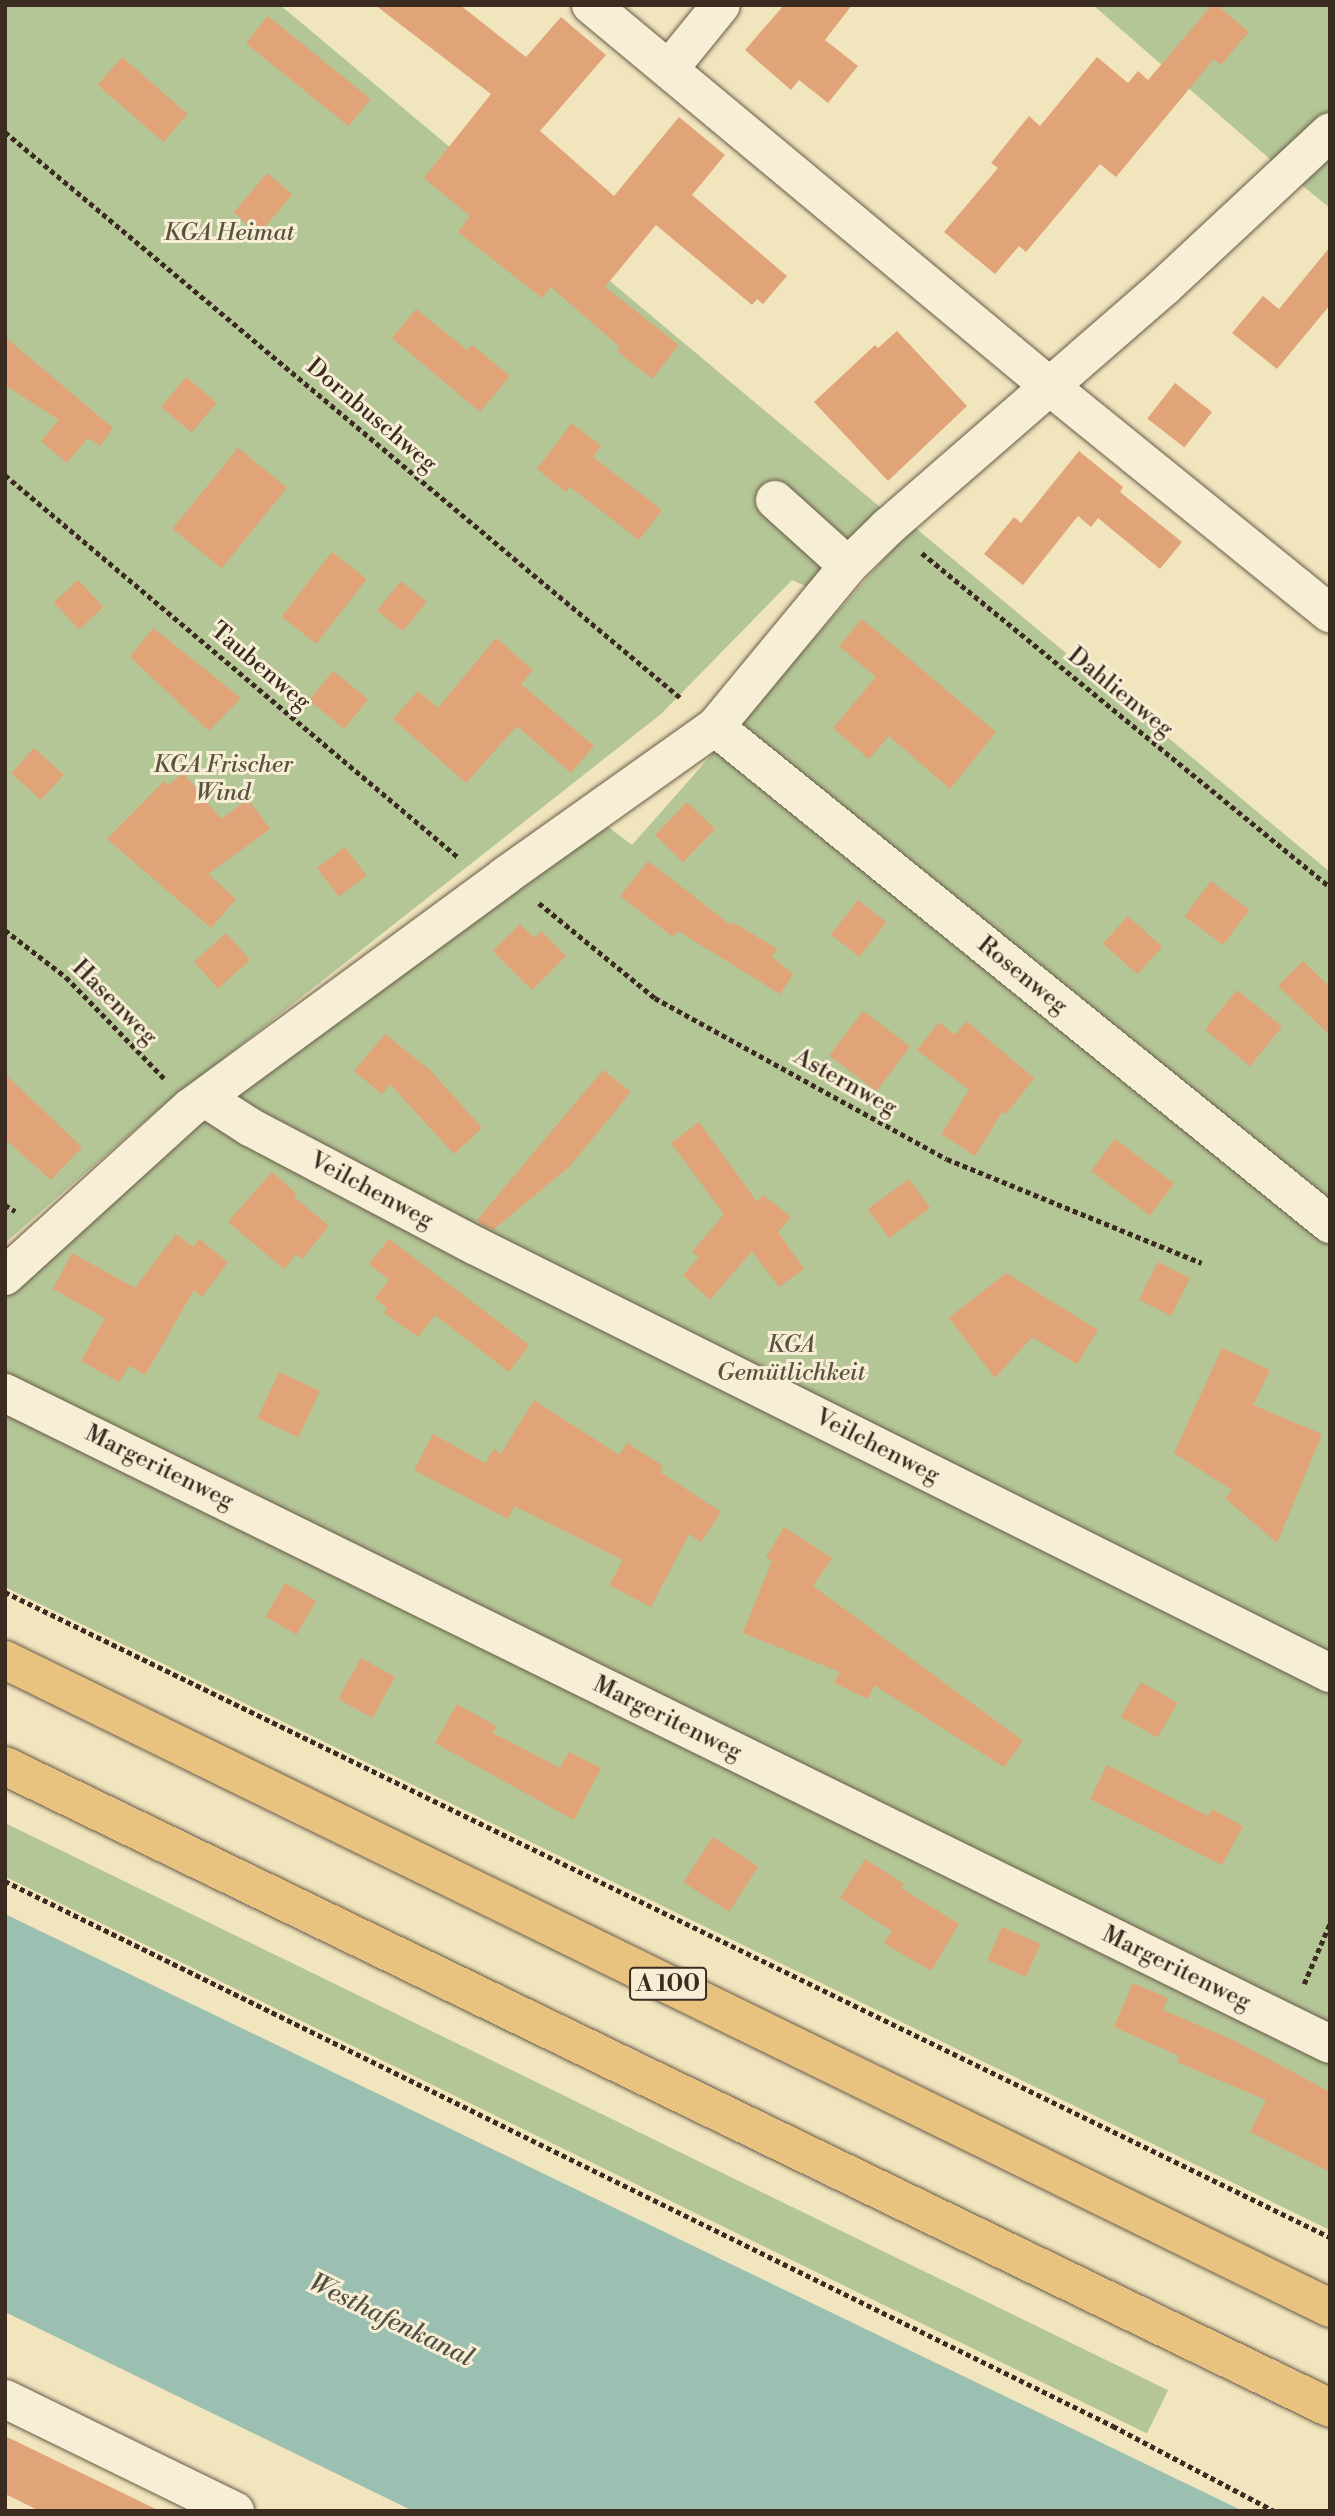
<!DOCTYPE html>
<html>
<head>
<meta charset="utf-8">
<style>
  body { margin:0 }
  #map { position:relative; width:1335px; height:2516px; overflow:hidden; background:#f1e5be; font-family:"Libre Bodoni",serif }
  div>[style] { position:absolute }
  [style*='--x'] { left:calc(var(--x)*1px); top:calc(var(--y)*1px); width:calc(var(--w)*1px); rotate:calc(var(--a)*1deg) }
  .green>* { inset:0; background:#b4c696; transform-origin:0 0 }
  .water>* { inset:0; background:#9bbfb0 }
  .building>* { inset:0; background:#e1a378; transform-origin:0 0 }
  .path>* { height:4.5px; margin-top:-2.25px; transform-origin:0; background:repeating-linear-gradient(90deg,#3c2b20 0 5px,transparent 0 8.5px) }
  .roads { filter:drop-shadow(0 0 2px #695a48) drop-shadow(0 0 2px #695a48) }
  .minor>* { height:38px; margin:-19px; padding:0 19px; transform-origin:19px; border-radius:19px; background:#f6eed5 }
  .highway>* { height:38px; margin:-19px; padding:0 19px; transform-origin:19px; border-radius:19px; background:#e8c27f }
  span { translate:-50% -50%; white-space:nowrap; text-align:center; line-height:1.15; -webkit-text-stroke:6px #f6eed5; paint-order:stroke }
  .shield-label span { padding:2px 5px; background:#f6eed5; border:2px solid; border-radius:5px; -webkit-text-stroke-width:0 }
  .shield-label { font-size:23px; color:#3c2b20; font-weight:700 }
  .park-label { font-size:24px; color:#5a523e; font-style:italic }
  .street-label { font-size:24px; color:#3c2b20 }
  .water-label { font-size:26px; color:#545044; font-style:italic }
  .frame { position:absolute; inset:0; border:7px solid #3c2b20; pointer-events:none }
</style>
</head>
<body>
<div id="map">
  <div class="green">
    <div style="clip-path:polygon(5px 5px,280px 5px,886px 512px,814px 590px,792px 580px,661px 714px,153px 1114px,5px 1243px)"></div>
    <div style="clip-path:polygon(1093px 5px,1330px 5px,1330px 208px,1271px 160px)"></div>
    <div style="clip-path:polygon(913px 526px,1330px 872px,1330px 2230px,5px 1587px,5px 1297px,195px 1121px,607px 826px,632px 845px)"></div>
    <div style="left:5px;top:1823px;width:1294px;height:48px;rotate:26deg"></div>
  </div>
  <div class="water">
    <div style="clip-path:polygon(5px 1914px,1243px 2511px,413px 2511px,5px 2312px)"></div>
  </div>
  <div class="building">
    <div style="clip-path:polygon(375px 5px,460px 5px,526px 57px,561px 17px,606px 55px,540px 131px,614px 196px,679px 117px,725px 155px,692px 195px,787px 276px,763px 304px,757px 299px,752px 305px,656px 225px,605px 287px,679px 345px,652px 379px,617px 351px,620px 347px,551px 287px,542px 298px,458px 232px,470px 216px,424px 178px,491px 94px)"></div>
    <div style="clip-path:polygon(784px 5px,852px 5px,825px 40px,858px 66px,828px 103px,799px 80px,791px 90px,745px 50px)"></div>
    <div style="clip-path:polygon(1212px 5px,1217px 5px,1249px 32px,1221px 65px,1214px 59px,1116px 177px,1100px 164px,1026px 252px,1019px 246px,995px 274px,944px 232px,998px 168px,991px 163px,1029px 116px,1040px 126px,1097px 57px,1128px 83px,1138px 71px,1148px 80px)"></div>
    <div style="left:268px;top:16px;width:132px;height:35px;rotate:39deg"></div>
    <div style="left:122px;top:57px;width:87px;height:37px;rotate:41deg"></div>
    <div style="left:267px;top:173px;width:33px;height:52px;rotate:40deg"></div>
    <div style="clip-path:polygon(1330px 247px,1330px 305px,1277px 369px,1232px 333px,1263px 296px,1279px 309px)"></div>
    <div style="clip-path:polygon(416px 309px,467px 350px,472px 345px,510px 376px,480px 412px,392px 338px)"></div>
    <div style="clip-path:polygon(897px 331px,967px 406px,888px 481px,814px 402px,875px 345px,878px 348px)"></div>
    <div style="clip-path:polygon(5px 337px,113px 428px,100px 446px,88px 438px,67px 463px,41px 441px,59px 420px,5px 385px)"></div>
    <div style="left:186px;top:377px;width:40px;height:39px;rotate:40deg"></div>
    <div style="left:1175px;top:383px;width:47px;height:45px;rotate:38deg"></div>
    <div style="clip-path:polygon(572px 423px,601px 446px,593px 457px,662px 510px,639px 540px,570px 487px,566px 492px,537px 469px)"></div>
    <div style="left:238px;top:448px;width:63px;height:104px;rotate:39deg"></div>
    <div style="clip-path:polygon(1079px 451px,1123px 487px,1120px 492px,1182px 542px,1160px 569px,1098px 518px,1091px 527px,1078px 516px,1023px 585px,984px 554px,1014px 517px,1021px 523px)"></div>
    <div style="left:332px;top:552px;width:44px;height:82px;rotate:38deg"></div>
    <div style="left:78px;top:580px;width:37px;height:33px;rotate:47deg"></div>
    <div style="left:401px;top:581px;width:33px;height:38px;rotate:39deg"></div>
    <div style="clip-path:polygon(862px 619px,996px 732px,950px 789px,889px 736px,869px 759px,833px 728px,876px 677px,839px 646px)"></div>
    <div style="clip-path:polygon(153px 628px,241px 698px,209px 731px,130px 657px)"></div>
    <div style="clip-path:polygon(496px 638px,533px 670px,521px 684px,594px 746px,571px 773px,517px 726px,466px 783px,393px 719px,418px 691px,438px 708px)"></div>
    <div style="left:333px;top:671px;width:45px;height:38px;rotate:39deg"></div>
    <div style="left:34px;top:748px;width:40px;height:34px;rotate:42deg"></div>
    <div style="clip-path:polygon(183px 773px,221px 819px,248px 799px,270px 829px,208px 874px,236px 899px,211px 928px,107px 839px,164px 781px,168px 785px)"></div>
    <div style="left:687px;top:802px;width:39px;height:46px;rotate:44deg"></div>
    <div style="left:345px;top:847px;width:36px;height:35px;rotate:53deg"></div>
    <div style="clip-path:polygon(648px 861px,731px 925px,733px 922px,777px 949px,772px 957px,793px 974px,780px 994px,678px 931px,673px 937px,620px 896px)"></div>
    <div style="left:1211px;top:881px;width:48px;height:44px;rotate:37deg"></div>
    <div style="left:858px;top:900px;width:36px;height:44px;rotate:38deg"></div>
    <div style="left:1128px;top:916px;width:46px;height:37px;rotate:42deg"></div>
    <div style="clip-path:polygon(520px 924px,534px 938px,541px 931px,566px 956px,532px 990px,493px 951px)"></div>
    <div style="left:226px;top:933px;width:36px;height:43px;rotate:48deg"></div>
    <div style="clip-path:polygon(1303px 961px,1330px 987px,1330px 1035px,1278px 986px)"></div>
    <div style="left:1237px;top:990px;width:58px;height:51px;rotate:39deg"></div>
    <div style="left:863px;top:1011px;width:59px;height:56px;rotate:37deg"></div>
    <div style="clip-path:polygon(966px 1021px,1034px 1078px,1006px 1114px,1003px 1111px,975px 1156px,941px 1134px,969px 1090px,917px 1050px,939px 1022px,955px 1035px)"></div>
    <div style="clip-path:polygon(385px 1034px,430px 1070px,482px 1128px,454px 1154px,390px 1084px,382px 1094px,354px 1071px)"></div>
    <div style="clip-path:polygon(603px 1070px,631px 1092px,569px 1167px,493px 1230px,481px 1224px,477px 1220px)"></div>
    <div style="clip-path:polygon(5px 1074px,82px 1147px,51px 1180px,5px 1139px)"></div>
    <div style="clip-path:polygon(699px 1122px,757px 1202px,763px 1195px,791px 1217px,778px 1232px,804px 1269px,779px 1287px,752px 1251px,710px 1300px,683px 1275px,699px 1257px,692px 1252px,724px 1214px,671px 1143px)"></div>
    <div style="left:1115px;top:1139px;width:74px;height:40px;rotate:37deg"></div>
    <div style="clip-path:polygon(272px 1172px,297px 1194px,294px 1197px,329px 1226px,302px 1259px,296px 1254px,284px 1269px,228px 1222px)"></div>
    <div style="left:909px;top:1179px;width:36px;height:51px;rotate:54deg"></div>
    <div style="clip-path:polygon(176px 1234px,193px 1247px,199px 1239px,228px 1262px,202px 1297px,194px 1290px,145px 1375px,129px 1366px,119px 1382px,81px 1361px,105px 1318px,53px 1289px,72px 1253px,135px 1288px)"></div>
    <div style="clip-path:polygon(389px 1239px,529px 1345px,509px 1372px,435px 1315px,418px 1337px,384px 1313px,387px 1308px,375px 1298px,389px 1280px,369px 1264px)"></div>
    <div style="left:1158px;top:1262px;width:36px;height:42px;rotate:27deg"></div>
    <div style="clip-path:polygon(1006px 1273px,1098px 1330px,1077px 1364px,1032px 1337px,995px 1378px,949px 1318px)"></div>
    <div style="clip-path:polygon(1222px 1348px,1270px 1370px,1253px 1405px,1322px 1434px,1277px 1543px,1225px 1498px,1232px 1490px,1174px 1453px)"></div>
    <div style="left:279px;top:1372px;width:45px;height:51px;rotate:25deg"></div>
    <div style="clip-path:polygon(534px 1400px,619px 1455px,627px 1443px,663px 1466px,660px 1472px,721px 1512px,701px 1542px,689px 1534px,651px 1607px,609px 1585px,623px 1560px,514px 1506px,508px 1519px,414px 1470px,433px 1434px,485px 1463px,494px 1449px,501px 1454px)"></div>
    <div style="clip-path:polygon(784px 1527px,832px 1558px,813px 1586px,1023px 1741px,1004px 1767px,874px 1685px,868px 1699px,834px 1683px,840px 1672px,743px 1633px,772px 1561px,766px 1557px)"></div>
    <div style="left:285px;top:1583px;width:36px;height:39px;rotate:30deg"></div>
    <div style="left:361px;top:1658px;width:39px;height:47px;rotate:29deg"></div>
    <div style="left:1141px;top:1682px;width:42px;height:40px;rotate:30deg"></div>
    <div style="clip-path:polygon(457px 1704px,496px 1726px,493px 1733px,560px 1768px,569px 1752px,601px 1768px,574px 1820px,435px 1743px)"></div>
    <div style="clip-path:polygon(1107px 1765px,1208px 1816px,1212px 1809px,1243px 1826px,1222px 1865px,1090px 1799px)"></div>
    <div style="left:713px;top:1837px;width:54px;height:54px;rotate:33deg"></div>
    <div style="clip-path:polygon(865px 1859px,904px 1884px,901px 1888px,959px 1924px,931px 1971px,884px 1943px,892px 1931px,840px 1898px)"></div>
    <div style="left:1002px;top:1927px;width:42px;height:36px;rotate:24deg"></div>
    <div style="clip-path:polygon(1133px 1983px,1168px 1998px,1163px 2010px,1233px 2040px,1330px 2092px,1330px 2172px,1250px 2132px,1266px 2100px,1177px 2062px,1179px 2056px,1114px 2027px)"></div>
    <div style="clip-path:polygon(5px 2436px,160px 2511px,40px 2511px,5px 2494px)"></div>
  </div>
  <div class="path">
    <div style="--x:5;--y:132;--w:883;--a:39.95"></div>
    <div style="--x:5;--y:475;--w:594;--a:40.15"></div>
    <div style="--x:922;--y:553;--w:527;--a:39.3"></div>
    <div style="--x:539;--y:903;--w:150;--a:39.3"></div>
    <div style="--x:655;--y:998;--w:333;--a:28.9"></div>
    <div style="--x:947;--y:1159;--w:275;--a:22.2"></div>
    <div style="--x:5;--y:930;--w:77;--a:37.6"></div>
    <div style="--x:66;--y:977;--w:141;--a:45.9"></div>
    <div style="--x:5;--y:1205;--w:12;--a:31"></div>
    <div style="--x:5;--y:1592;--w:1474;--a:25.96"></div>
    <div style="--x:5;--y:1881;--w:1235;--a:26.19"></div>
    <div style="--x:1113;--y:2426;--w:182;--a:27.8"></div>
    <div style="--x:1304;--y:1984;--w:66;--a:-66.9"></div>
  </div>
  <div class="roads">
    <div class="minor">
      <div style="--x:591;--y:5;--w:594;--a:39.74"></div>
      <div style="--x:1048;--y:385;--w:363;--a:39"></div>
      <div style="--x:669;--y:69;--w:82;--a:-50.9"></div>
      <div style="--x:775;--y:500;--w:98;--a:42.1"></div>
      <div style="--x:715;--y:727;--w:791;--a:38.94"></div>
      <div style="--x:205;--y:1098;--w:54;--a:32.8"></div>
      <div style="--x:250;--y:1127;--w:255;--a:27.8"></div>
      <div style="--x:476;--y:1246;--w:955;--a:26.57"></div>
      <div style="--x:5;--y:1276;--w:251;--a:-42.3"></div>
      <div style="--x:191;--y:1107;--w:390;--a:-36.3"></div>
      <div style="--x:505;--y:876;--w:257;--a:-35.4"></div>
      <div style="--x:715;--y:727;--w:209;--a:-50.4"></div>
      <div style="--x:848;--y:566;--w:57;--a:-44.3"></div>
      <div style="--x:889;--y:526;--w:364;--a:-41"></div>
      <div style="--x:1164;--y:287;--w:227;--a:-43"></div>
      <div style="--x:5;--y:1393;--w:1476;--a:26.17"></div>
      <div style="--x:5;--y:2399;--w:256;--a:26"></div>
    </div>
    <div class="highway">
      <div style="--x:5;--y:1660;--w:1475;--a:26.06"></div>
      <div style="--x:5;--y:1766;--w:1472;--a:25.85"></div>
    </div>
  </div>
  <div class="shield-label">
    <span style="left:668px;top:1984px">A 100</span>
  </div>
  <div class="park-label">
    <span style="left:229px;top:234px">KGA Heimat</span>
    <span style="left:223px;top:780px">KGA Frischer<br>Wind</span>
    <span style="left:791px;top:1360px">KGA<br>Gemütlichkeit</span>
  </div>
  <div class="street-label">
    <span style="left:371px;top:416px;rotate:40deg">Dornbuschweg</span>
    <span style="left:260px;top:667px;rotate:40deg">Taubenweg</span>
    <span style="left:1120px;top:693px;rotate:39deg">Dahlienweg</span>
    <span style="left:1022px;top:976px;rotate:39deg">Rosenweg</span>
    <span style="left:114px;top:1003px;rotate:45deg">Hasenweg</span>
    <span style="left:845px;top:1083px;rotate:29deg">Asternweg</span>
    <span style="left:371px;top:1191px;rotate:28deg">Veilchenweg</span>
    <span style="left:877px;top:1447px;rotate:27deg">Veilchenweg</span>
    <span style="left:159px;top:1468px;rotate:26deg">Margeritenweg</span>
    <span style="left:667px;top:1719px;rotate:26deg">Margeritenweg</span>
    <span style="left:1176px;top:1969px;rotate:26deg">Margeritenweg</span>
  </div>
  <div class="water-label">
    <span style="left:391px;top:2321px;rotate:26deg">Westhafenkanal</span>
  </div>
  <div class="frame"></div>
</div>
</body>
</html>
